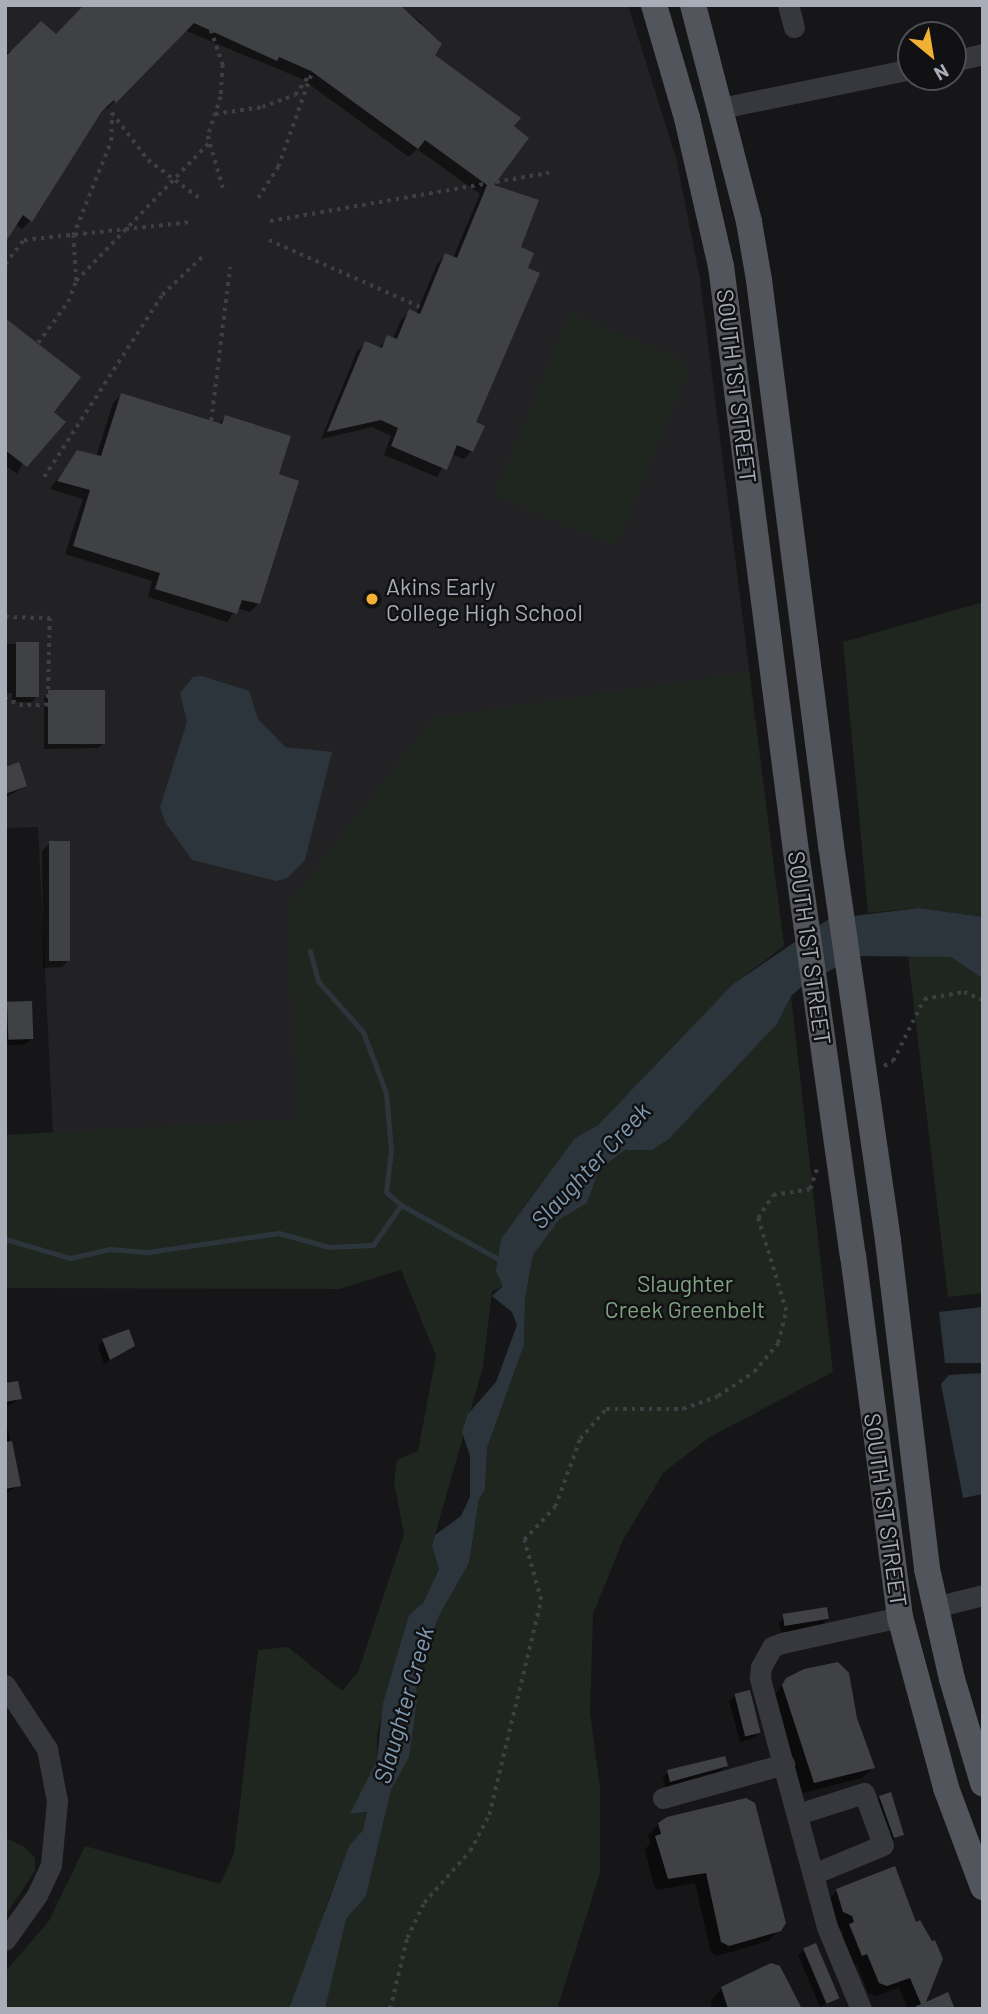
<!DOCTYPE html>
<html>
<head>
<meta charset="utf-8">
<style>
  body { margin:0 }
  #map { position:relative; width:988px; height:2014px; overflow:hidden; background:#161618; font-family:Barlow,sans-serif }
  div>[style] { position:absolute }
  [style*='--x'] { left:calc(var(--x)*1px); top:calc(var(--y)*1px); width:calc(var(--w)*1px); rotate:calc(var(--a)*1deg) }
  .built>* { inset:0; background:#222225 }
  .green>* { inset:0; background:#1e261f }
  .water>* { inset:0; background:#2c353c }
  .shadow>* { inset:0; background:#0007 }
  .stream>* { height:5px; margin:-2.5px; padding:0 2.5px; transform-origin:2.5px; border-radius:2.5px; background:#2c353c }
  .building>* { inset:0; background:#404145; transform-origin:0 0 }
  .path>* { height:3.5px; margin-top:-1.75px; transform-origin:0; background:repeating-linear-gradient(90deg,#3d3f44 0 3.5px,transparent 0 8.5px) }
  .minor>* { height:21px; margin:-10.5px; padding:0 10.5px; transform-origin:10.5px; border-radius:10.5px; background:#37383d }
  .major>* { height:26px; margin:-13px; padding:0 13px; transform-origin:13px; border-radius:13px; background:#53555c }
  .major-bridge>* { height:26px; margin:-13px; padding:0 13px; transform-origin:13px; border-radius:13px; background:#53555c }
  .dots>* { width:19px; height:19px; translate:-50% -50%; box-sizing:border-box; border:4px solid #111113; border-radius:50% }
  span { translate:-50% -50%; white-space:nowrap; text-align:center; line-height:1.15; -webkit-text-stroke:5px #111113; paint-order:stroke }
  .street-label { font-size:23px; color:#a8adb8 }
  .poi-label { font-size:23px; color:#a8adb8 }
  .left { translate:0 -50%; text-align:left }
  .park-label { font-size:23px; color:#7fa381 }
  .water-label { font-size:24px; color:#7f9bb3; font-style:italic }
  .frame { position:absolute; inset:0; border:7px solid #a8adb8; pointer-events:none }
  .north { position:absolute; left:897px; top:21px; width:70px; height:70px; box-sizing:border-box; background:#111113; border:2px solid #4d4f55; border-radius:50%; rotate:150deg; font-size:19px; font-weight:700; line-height:28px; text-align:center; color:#a8adb8 }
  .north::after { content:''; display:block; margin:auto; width:24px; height:32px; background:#f2b134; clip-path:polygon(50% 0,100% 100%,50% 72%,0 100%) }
</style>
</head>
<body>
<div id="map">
  <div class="built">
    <div style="clip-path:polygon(5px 5px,628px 5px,676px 158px,700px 279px,784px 946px,733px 984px,620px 1102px,53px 1133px,38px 827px,5px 828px)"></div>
  </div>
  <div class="green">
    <div style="clip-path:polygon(570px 313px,684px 361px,686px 377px,616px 546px,494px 495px)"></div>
    <div style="clip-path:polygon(983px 602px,983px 917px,919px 908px,868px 913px,843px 642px)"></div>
    <div style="clip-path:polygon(748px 672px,784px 946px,733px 984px,598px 1125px,575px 1138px,504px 1286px,492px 1291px,483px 1367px,432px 1545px,439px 1569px,423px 1603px,409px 1615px,377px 1734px,377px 1760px,351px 1814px,368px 1812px,363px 1830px,349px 1847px,324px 1912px,366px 1896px,391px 1790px,409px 1757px,417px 1702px,416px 1673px,440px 1614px,469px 1563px,479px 1499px,485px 1490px,487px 1448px,524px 1345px,525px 1299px,533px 1255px,560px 1219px,587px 1203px,599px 1170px,625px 1150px,652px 1150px,668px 1140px,777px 1024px,791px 996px,833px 1372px,710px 1437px,664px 1472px,623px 1540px,593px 1614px,590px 1712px,600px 1788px,600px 1873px,557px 2009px,5px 2009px,5px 1972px,49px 1921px,85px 1846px,220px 1884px,234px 1854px,258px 1650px,288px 1647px,342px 1691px,358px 1672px,404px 1534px,394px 1482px,397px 1460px,418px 1451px,436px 1356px,401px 1270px,339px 1289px,5px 1288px,5px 1135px,297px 1119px,287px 906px,433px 718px)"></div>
    <div style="clip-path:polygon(908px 956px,951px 957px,983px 979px,983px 1293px,948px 1297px)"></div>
    <div style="clip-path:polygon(5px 1838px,23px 1846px,35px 1858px,35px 1871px,5px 1916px)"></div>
  </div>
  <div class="water">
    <div style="clip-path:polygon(202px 676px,249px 691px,258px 719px,285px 747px,332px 752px,305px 860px,287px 878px,276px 881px,192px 860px,165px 822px,160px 807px,187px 722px,180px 693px,193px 677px)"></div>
    <div style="clip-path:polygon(919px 908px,983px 917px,983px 979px,951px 957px,858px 956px,806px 983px,791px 996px,777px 1024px,668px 1140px,652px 1150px,625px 1150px,599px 1170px,587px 1203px,560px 1219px,533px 1255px,525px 1299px,524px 1345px,487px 1448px,485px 1490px,479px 1499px,469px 1563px,440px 1614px,416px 1673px,417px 1702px,409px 1757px,391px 1790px,366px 1896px,346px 1919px,325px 2009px,289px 2009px,349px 1846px,363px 1830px,367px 1812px,350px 1814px,377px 1760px,383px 1703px,409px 1615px,423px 1603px,439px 1569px,432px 1546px,435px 1535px,461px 1516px,470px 1497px,470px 1456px,462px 1432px,468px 1414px,496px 1382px,517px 1325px,512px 1312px,492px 1296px,503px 1286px,496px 1271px,501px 1239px,575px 1138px,598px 1125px,733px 984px,829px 919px)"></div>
    <div style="clip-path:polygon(983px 1307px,983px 1363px,945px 1363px,939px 1312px)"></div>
    <div style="clip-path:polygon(983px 1373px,983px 1494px,963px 1498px,941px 1384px,949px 1375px)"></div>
  </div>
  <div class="shadow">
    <div style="clip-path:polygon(86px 5px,397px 5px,422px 23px,418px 29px,432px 55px,512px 127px,491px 186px,519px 248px,473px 423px,472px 451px,464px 459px,451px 454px,437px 477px,384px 455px,391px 436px,372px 427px,321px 439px,357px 351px,366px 343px,378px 349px,388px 337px,393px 339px,401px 320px,410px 311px,416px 314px,437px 264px,445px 255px,453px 258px,480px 194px,417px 149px,409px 157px,302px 79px,184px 30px,107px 109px,104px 107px,31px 220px,22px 229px,15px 224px,5px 239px,5px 53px,55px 37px)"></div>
    <div style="clip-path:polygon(5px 320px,51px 412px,17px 474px,5px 465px)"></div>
    <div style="clip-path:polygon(121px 395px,218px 425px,225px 417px,277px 476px,259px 603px,250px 612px,237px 608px,227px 622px,148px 597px,152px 581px,65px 554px,83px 499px,50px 489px,77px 452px,96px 457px,113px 403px)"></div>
    <div style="clip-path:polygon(5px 644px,37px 644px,37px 696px,32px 702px,12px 702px,12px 693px,5px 693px)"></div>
    <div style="clip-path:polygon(49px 692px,104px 743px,98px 748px,44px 749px,44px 697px)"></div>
    <div style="clip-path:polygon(5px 769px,25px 786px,5px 798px)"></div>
    <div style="clip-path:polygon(50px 843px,70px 959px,62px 967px,43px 968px,42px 851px)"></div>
    <div style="clip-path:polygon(7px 1003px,32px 1038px,26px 1044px,5px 1046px)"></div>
    <div style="clip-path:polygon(103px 1341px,133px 1345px,104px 1364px,98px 1346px)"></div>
    <div style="clip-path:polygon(5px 1385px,20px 1399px,5px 1408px)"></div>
    <div style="clip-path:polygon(5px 1416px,19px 1485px,5px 1494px)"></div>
    <div style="clip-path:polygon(784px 1618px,828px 1619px,822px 1624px,781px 1633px,779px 1623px)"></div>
    <div style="clip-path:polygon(787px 1679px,855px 1719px,873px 1767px,862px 1778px,802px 1793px,772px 1698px)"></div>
    <div style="clip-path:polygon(735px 1696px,759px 1733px,754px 1738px,740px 1742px,729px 1701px)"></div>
    <div style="clip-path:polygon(726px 1766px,720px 1771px,665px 1787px,663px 1777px,668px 1772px)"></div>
    <div style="clip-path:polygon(880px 1797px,902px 1834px,889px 1842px,875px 1803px)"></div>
    <div style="clip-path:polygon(659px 1824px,780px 1929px,768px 1941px,717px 1956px,711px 1953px,695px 1883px,657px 1890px,653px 1883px,645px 1849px,650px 1844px,648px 1835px)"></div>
    <div style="clip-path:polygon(894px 1869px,923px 2005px,949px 2009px,908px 2009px,899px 1988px,875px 1996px,868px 1993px,857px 1964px,851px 1966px,840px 1936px,844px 1932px,833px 1923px,827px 1901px,837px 1891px)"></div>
    <div style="clip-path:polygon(804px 1950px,837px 1997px,820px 2007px,798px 1955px)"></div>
    <div style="clip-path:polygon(722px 1988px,800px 2009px,712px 2009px,711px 2000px)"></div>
  </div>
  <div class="stream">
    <div style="--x:310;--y:951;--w:31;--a:75"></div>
    <div style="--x:318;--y:981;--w:68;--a:48.6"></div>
    <div style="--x:363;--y:1032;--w:65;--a:69.3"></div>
    <div style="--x:386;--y:1093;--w:57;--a:85"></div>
    <div style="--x:391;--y:1150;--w:42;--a:96.8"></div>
    <div style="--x:386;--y:1192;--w:20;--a:41"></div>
    <div style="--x:5;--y:1239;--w:68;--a:16.3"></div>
    <div style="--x:70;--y:1258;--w:41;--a:-12.7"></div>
    <div style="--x:110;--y:1249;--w:38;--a:5"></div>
    <div style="--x:148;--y:1252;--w:132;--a:-8.3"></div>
    <div style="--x:279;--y:1233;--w:52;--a:15.6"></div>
    <div style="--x:329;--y:1247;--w:44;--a:-2.6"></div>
    <div style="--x:373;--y:1245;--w:49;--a:-55"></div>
    <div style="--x:401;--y:1205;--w:115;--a:29"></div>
  </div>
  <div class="building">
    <div style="clip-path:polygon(84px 5px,400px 5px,442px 44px,435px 55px,521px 118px,514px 126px,529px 138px,494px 185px,539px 200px,521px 247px,534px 253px,528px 268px,540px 273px,476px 422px,485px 426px,473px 452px,457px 445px,447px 470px,391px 446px,398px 428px,381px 420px,327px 432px,365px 341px,382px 348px,387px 335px,397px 339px,409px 309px,420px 314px,445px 253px,457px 258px,487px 185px,425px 140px,418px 149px,311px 71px,279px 57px,277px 61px,194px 23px,116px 103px,114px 100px,102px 111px,32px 222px,23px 215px,5px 243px,5px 57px,41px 21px,56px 34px)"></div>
    <div style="clip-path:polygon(5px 318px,81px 377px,54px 412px,66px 422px,27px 467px,5px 450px)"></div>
    <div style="clip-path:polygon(121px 393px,222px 424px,225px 415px,291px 436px,279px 474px,299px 481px,260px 604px,242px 600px,237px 614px,155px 589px,160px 573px,73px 546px,90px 490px,57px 481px,77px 450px,101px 456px)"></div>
    <div style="left:16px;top:642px;width:23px;height:55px"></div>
    <div style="left:48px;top:690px;width:57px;height:54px"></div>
    <div style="clip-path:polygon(19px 762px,27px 786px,5px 794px,5px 767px)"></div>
    <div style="left:49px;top:841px;width:21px;height:120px"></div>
    <div style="left:32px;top:1001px;width:38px;height:25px;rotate:88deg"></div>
    <div style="clip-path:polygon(129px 1329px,135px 1346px,110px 1360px,102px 1339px)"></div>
    <div style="clip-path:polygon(18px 1381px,22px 1399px,5px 1402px,5px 1383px)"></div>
    <div style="clip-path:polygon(12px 1441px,21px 1486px,5px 1489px,5px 1442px)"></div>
    <div style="left:827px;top:1607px;width:12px;height:45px;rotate:81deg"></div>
    <div style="clip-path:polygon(838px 1662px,849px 1673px,857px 1718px,875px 1768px,814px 1783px,782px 1685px,786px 1678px,804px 1669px)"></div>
    <div style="left:750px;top:1690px;width:44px;height:16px;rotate:76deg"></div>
    <div style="clip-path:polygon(725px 1756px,728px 1766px,670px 1782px,667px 1770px)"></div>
    <div style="clip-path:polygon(891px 1792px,904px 1835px,894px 1838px,879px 1796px)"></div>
    <div style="clip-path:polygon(746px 1798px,755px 1803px,786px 1923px,781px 1931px,729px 1946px,721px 1942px,706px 1873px,668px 1879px,655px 1836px,661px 1834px,658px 1823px,667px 1817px)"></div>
    <div style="clip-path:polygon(895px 1866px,916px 1922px,920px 1920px,932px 1941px,935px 1940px,943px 1959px,926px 2002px,948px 1992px,955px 2009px,910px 2009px,921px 2004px,910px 1978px,887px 1986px,879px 1983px,867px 1954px,862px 1956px,849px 1924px,854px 1922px,852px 1916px,843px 1912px,836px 1889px)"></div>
    <div style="left:816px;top:1943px;width:60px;height:14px;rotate:67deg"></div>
    <div style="clip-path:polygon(771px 1963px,780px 1966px,802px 2009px,728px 2009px,721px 1987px)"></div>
  </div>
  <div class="path">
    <div style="--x:211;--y:30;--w:37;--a:71"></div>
    <div style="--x:223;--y:65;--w:32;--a:94"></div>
    <div style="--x:221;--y:97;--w:41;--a:108.4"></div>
    <div style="--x:208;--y:136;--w:54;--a:73.9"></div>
    <div style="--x:112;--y:113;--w:59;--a:52.5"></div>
    <div style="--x:148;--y:160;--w:67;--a:36.5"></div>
    <div style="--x:215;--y:114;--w:48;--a:-8.5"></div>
    <div style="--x:262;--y:107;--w:35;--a:-20"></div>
    <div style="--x:295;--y:95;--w:24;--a:-54"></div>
    <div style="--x:258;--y:198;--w:37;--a:-57"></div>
    <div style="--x:278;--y:167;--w:101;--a:-70.3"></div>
    <div style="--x:270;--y:221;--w:283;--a:-9.8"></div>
    <div style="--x:269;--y:240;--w:175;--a:23.9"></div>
    <div style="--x:5;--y:264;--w:31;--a:-52"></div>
    <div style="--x:24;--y:240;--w:169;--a:-6.1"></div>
    <div style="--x:76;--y:281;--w:45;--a:-93.8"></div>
    <div style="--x:73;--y:236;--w:102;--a:-68.2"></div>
    <div style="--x:111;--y:141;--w:28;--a:-88"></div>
    <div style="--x:38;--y:343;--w:51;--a:-53.8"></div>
    <div style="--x:68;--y:302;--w:22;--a:-69"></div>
    <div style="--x:76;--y:281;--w:192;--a:-46.1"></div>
    <div style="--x:211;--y:421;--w:155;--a:-83"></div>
    <div style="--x:44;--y:477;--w:217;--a:-57"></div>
    <div style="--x:162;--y:295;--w:57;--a:-43.6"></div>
    <div style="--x:5;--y:617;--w:45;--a:1.3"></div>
    <div style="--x:50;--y:618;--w:87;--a:91.3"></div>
    <div style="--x:48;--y:705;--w:25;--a:178"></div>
    <div style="--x:23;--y:706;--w:19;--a:-159"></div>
    <div style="--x:884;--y:1066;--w:10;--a:-29"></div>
    <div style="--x:893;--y:1061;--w:69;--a:-63.4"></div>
    <div style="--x:924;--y:999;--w:41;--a:-9.9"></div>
    <div style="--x:964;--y:992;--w:21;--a:23"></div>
    <div style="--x:390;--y:2009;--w:73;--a:-76.5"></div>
    <div style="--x:407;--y:1938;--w:39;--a:-64"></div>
    <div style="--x:424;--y:1903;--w:69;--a:-48.5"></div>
    <div style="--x:470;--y:1851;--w:41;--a:-62.2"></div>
    <div style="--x:489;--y:1815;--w:221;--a:-76.4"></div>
    <div style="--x:541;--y:1600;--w:62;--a:-105.8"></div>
    <div style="--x:524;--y:1540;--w:45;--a:-46.8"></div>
    <div style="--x:555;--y:1507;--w:72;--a:-69.8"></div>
    <div style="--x:580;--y:1439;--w:40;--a:-49"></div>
    <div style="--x:606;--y:1409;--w:77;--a:0"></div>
    <div style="--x:683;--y:1409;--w:37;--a:-20"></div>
    <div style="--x:718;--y:1396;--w:43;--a:-33.7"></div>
    <div style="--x:754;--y:1372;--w:38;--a:-50"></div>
    <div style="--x:778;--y:1343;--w:33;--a:-76"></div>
    <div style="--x:786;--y:1311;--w:97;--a:-106.8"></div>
    <div style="--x:758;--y:1218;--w:27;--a:-57"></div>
    <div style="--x:773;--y:1195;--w:37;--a:-9"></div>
    <div style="--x:810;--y:1189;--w:24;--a:-71"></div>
  </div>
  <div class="minor">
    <div style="--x:788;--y:5;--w:23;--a:75"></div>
    <div style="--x:953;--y:61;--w:31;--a:-13"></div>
    <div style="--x:721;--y:108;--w:194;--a:-11.6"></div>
    <div style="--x:935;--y:1607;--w:49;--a:-14"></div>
    <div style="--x:5;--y:1685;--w:77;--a:56.7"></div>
    <div style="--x:47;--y:1749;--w:53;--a:79.1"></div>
    <div style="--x:57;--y:1801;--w:64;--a:95.4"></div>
    <div style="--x:51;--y:1865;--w:33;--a:115"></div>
    <div style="--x:37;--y:1895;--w:55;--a:125.4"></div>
    <div style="--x:663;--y:1798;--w:126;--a:-15.7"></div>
    <div style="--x:798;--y:1814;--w:69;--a:-17.7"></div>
    <div style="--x:864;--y:1793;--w:55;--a:69.9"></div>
    <div style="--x:883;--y:1845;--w:76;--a:157.5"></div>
    <div style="--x:861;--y:2009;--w:89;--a:-112.5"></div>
    <div style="--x:827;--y:1927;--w:258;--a:-105.1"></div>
    <div style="--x:760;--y:1678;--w:11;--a:-85"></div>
    <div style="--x:761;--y:1667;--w:23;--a:-61"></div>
    <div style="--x:772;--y:1647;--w:11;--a:-22"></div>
    <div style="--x:782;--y:1643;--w:121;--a:-12.4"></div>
  </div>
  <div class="major">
    <div style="--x:654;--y:5;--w:118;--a:73.7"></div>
    <div style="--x:687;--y:118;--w:152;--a:77.1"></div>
    <div style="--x:721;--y:266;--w:598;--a:82.7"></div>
    <div style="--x:693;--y:5;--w:224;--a:75.5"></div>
    <div style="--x:749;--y:222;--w:59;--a:80.2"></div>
    <div style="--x:759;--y:280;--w:570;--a:82.74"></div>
    <div style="--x:888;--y:1241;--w:330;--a:83.2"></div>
    <div style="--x:927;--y:1569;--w:113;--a:77.2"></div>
    <div style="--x:952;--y:1679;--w:109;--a:73.4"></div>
    <div style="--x:853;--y:1255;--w:365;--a:82.6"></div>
    <div style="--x:900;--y:1617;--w:177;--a:74.9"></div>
    <div style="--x:946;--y:1788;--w:106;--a:69.5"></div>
  </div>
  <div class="major-bridge">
    <div style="--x:831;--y:845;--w:400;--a:81.8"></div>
    <div style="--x:797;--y:859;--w:400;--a:82"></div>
  </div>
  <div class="dots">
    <div style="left:372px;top:599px;background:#f2b134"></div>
  </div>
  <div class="street-label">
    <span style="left:737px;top:386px;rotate:83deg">SOUTH 1ST STREET</span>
    <span style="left:810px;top:948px;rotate:82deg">SOUTH 1ST STREET</span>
    <span style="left:886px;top:1510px;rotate:82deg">SOUTH 1ST STREET</span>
  </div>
  <div class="poi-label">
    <span class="left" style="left:386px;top:599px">Akins Early<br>College High School</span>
  </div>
  <div class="park-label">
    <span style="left:685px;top:1296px">Slaughter<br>Creek Greenbelt</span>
  </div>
  <div class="water-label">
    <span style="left:590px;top:1165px;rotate:-47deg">Slaughter Creek</span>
    <span style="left:403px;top:1705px;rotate:-74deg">Slaughter Creek</span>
  </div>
  <div class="frame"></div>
  <div class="north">N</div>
</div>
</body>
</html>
